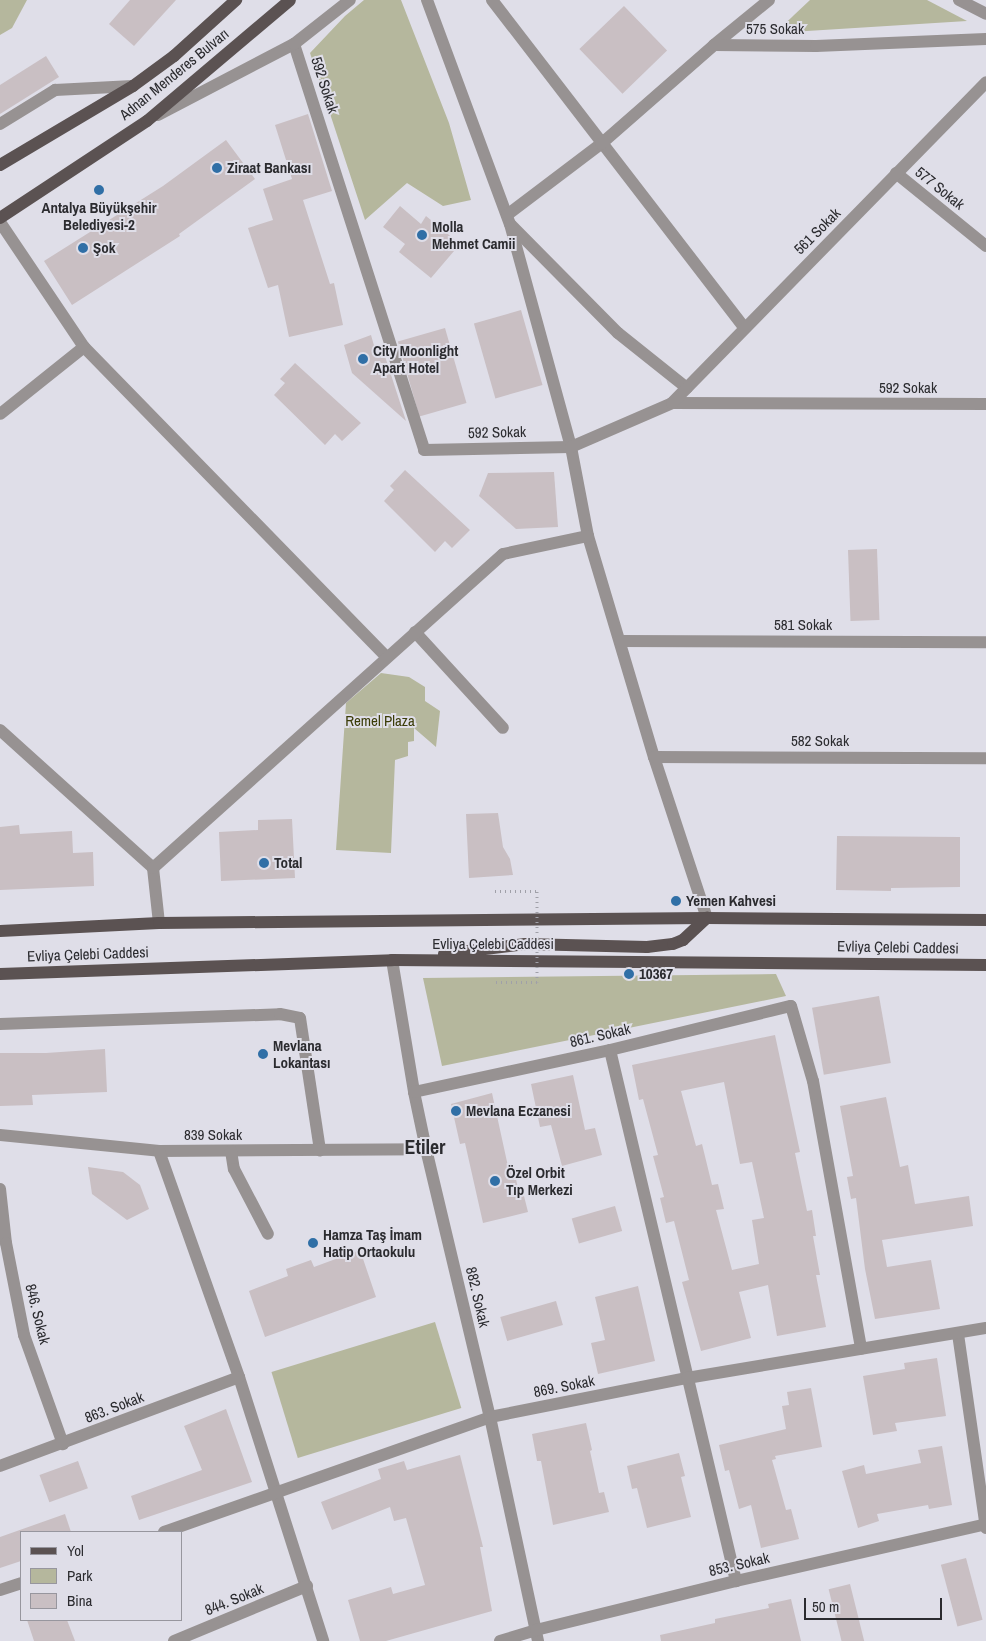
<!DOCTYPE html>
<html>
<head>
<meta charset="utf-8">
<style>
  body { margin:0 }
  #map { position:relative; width:986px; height:1641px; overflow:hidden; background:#dfdee8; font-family:"Archivo Narrow",sans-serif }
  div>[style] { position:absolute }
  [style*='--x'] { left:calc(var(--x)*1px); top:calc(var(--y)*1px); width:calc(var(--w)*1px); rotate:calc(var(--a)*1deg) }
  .green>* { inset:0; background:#b5b79d; transform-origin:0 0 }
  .building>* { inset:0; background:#c9bfc3; transform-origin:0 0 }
  .path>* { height:3px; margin-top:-1.5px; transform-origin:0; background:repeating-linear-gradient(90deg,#a0a0a8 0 1px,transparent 0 5px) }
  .minor>* { height:12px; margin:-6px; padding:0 6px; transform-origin:6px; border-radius:6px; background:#979292 }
  .major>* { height:12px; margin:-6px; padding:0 6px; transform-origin:6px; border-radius:6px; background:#5b5252 }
  .path-bridge>* { height:3px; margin-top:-1.5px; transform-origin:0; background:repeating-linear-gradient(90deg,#a0a0a8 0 1px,transparent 0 5px) }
  .dots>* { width:14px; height:14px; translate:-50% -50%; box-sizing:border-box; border:2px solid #dfdee8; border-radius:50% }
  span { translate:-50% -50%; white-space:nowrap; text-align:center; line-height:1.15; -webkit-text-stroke:4px #dfdee8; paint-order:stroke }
  .street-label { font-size:15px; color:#2b2b2f }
  .poi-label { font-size:15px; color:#2b2b2f; font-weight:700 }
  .left { translate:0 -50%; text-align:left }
  .park-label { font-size:15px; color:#3b3c08 }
  .district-label { font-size:20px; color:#2b2b2f; font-weight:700 }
  .legend { position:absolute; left:20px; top:1531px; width:162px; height:90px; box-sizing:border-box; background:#dfdee8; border:1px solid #97969e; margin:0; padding:6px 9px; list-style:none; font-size:15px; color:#2b2b2f }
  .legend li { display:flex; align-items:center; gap:10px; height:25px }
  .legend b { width:25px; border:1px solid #97969e }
  .scale { position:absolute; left:804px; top:1598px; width:138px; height:22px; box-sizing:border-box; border:2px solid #2b2b2f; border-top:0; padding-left:6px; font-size:15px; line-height:18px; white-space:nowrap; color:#2b2b2f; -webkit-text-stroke:4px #dfdee8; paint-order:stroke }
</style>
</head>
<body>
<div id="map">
  <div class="green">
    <div style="clip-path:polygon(0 0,27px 0,12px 28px,0 35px)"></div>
    <div style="clip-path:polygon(364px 0,401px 0,449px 123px,471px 200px,443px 206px,407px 183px,365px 220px,310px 53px,345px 16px)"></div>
    <div style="clip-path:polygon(810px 0,927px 0,967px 21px,775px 33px)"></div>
    <div style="clip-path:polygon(381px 673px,409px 677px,425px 687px,425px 701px,440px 711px,436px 747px,414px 728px,414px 741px,408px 742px,408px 756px,395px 760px,391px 853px,336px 850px,346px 703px)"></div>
    <div style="clip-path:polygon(776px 974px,786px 996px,442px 1066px,423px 978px)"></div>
    <div style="left:435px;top:1322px;width:90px;height:171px;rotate:73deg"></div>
  </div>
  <div class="building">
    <div style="clip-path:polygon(130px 0,176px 0,134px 46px,109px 24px)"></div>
    <div style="left:624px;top:6px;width:62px;height:62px;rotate:46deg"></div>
    <div style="clip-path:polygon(46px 56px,59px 77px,0 114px,0 85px)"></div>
    <div style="clip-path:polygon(308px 114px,332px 191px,303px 200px,330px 284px,334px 283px,343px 325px,289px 337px,278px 285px,268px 288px,248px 228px,273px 220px,263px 189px,292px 179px,275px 125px)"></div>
    <div style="clip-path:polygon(226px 140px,255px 179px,179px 234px,180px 236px,72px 305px,44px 261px,163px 186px)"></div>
    <div style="clip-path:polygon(400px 206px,421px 224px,426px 216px,460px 244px,431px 278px,399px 252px,405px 244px,383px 227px)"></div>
    <div style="left:521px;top:310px;width:78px;height:49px;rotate:74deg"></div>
    <div style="left:445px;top:328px;width:78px;height:49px;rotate:74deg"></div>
    <div style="clip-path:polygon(371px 335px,375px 349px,382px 347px,406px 421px,352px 373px,344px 345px)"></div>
    <div style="clip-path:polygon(295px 363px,361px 423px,342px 441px,335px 434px,325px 445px,274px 395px,285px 383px,280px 379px)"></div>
    <div style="clip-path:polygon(405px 470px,470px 530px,452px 548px,445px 541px,435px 552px,384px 501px,394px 490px,390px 486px)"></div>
    <div style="clip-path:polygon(554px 472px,558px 527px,516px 529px,479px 496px,488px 473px)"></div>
    <div style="left:877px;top:549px;width:71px;height:29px;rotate:88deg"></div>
    <div style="clip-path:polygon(498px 813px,503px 847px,510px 859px,513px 875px,469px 878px,466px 814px)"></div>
    <div style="clip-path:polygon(292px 819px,295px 878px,221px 881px,219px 832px,258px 830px,258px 820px)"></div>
    <div style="clip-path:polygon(19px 825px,20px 834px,72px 831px,73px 853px,93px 852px,94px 886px,0 890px,0 827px)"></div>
    <div style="clip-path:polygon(837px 836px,960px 837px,960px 887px,891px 888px,891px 891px,836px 890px)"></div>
    <div style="left:879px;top:996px;width:68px;height:68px;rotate:80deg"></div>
    <div style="clip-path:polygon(evenodd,775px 1035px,800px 1152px,795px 1153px,807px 1211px,812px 1210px,816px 1236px,813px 1236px,820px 1275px,816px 1275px,826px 1327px,777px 1336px,768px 1285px,739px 1292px,751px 1338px,701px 1351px,682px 1282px,689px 1280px,674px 1221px,666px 1223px,660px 1198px,664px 1197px,653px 1156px,658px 1155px,643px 1099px,639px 1100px,632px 1065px,775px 1035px,724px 1082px,740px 1164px,752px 1162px,764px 1218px,752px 1220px,759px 1264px,732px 1270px,716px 1210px,724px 1209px,718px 1184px,712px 1185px,702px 1144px,696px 1146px,681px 1091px,724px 1082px)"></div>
    <div style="clip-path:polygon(105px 1049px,107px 1092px,32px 1095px,33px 1105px,0 1106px,0 1053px,46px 1053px)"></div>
    <div style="clip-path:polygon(573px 1075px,585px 1130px,595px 1128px,602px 1155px,562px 1166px,551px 1125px,540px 1127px,531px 1084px)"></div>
    <div style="clip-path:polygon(492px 1093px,509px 1171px,514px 1170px,519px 1193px,523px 1192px,528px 1212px,483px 1223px,465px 1143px,460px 1144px,451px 1104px)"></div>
    <div style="clip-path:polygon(886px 1097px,900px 1167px,908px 1165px,915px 1204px,969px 1196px,973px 1226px,882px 1240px,887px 1267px,931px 1260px,940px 1309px,875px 1319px,865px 1269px,856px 1198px,851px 1199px,847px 1177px,853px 1176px,840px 1106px)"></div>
    <div style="clip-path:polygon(88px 1167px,123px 1172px,140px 1185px,149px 1209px,127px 1220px,92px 1194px)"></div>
    <div style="left:615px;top:1206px;width:26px;height:45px;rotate:74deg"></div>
    <div style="clip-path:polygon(360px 1250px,376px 1297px,265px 1337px,249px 1291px,288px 1276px,286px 1269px,311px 1260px,314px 1267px)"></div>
    <div style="clip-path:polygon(638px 1286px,655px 1361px,598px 1374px,591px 1343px,605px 1340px,595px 1297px)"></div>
    <div style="left:556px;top:1301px;width:25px;height:58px;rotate:74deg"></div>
    <div style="clip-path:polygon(937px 1358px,946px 1416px,895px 1423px,897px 1431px,873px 1435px,863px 1376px,905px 1369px,904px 1363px)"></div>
    <div style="clip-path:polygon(811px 1388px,822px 1447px,775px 1456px,776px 1459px,772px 1460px,786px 1510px,791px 1509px,799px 1539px,761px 1548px,751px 1505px,739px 1509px,729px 1470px,725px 1471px,719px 1445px,786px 1429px,782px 1406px,789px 1405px,787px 1392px)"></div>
    <div style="clip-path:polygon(226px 1409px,252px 1482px,139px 1520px,131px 1496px,202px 1470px,184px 1426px)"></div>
    <div style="clip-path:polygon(586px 1423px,592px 1450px,590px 1451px,599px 1493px,604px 1492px,609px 1512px,553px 1525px,541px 1461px,537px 1461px,532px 1434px)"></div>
    <div style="clip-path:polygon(942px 1446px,952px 1505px,929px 1509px,928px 1505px,877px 1514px,879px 1521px,858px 1528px,842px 1471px,864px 1465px,866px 1474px,921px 1463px,918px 1450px)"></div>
    <div style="clip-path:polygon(679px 1453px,685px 1476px,681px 1477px,691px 1517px,647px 1528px,637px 1488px,632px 1489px,627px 1466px)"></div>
    <div style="clip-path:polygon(460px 1455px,483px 1547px,480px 1547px,492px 1611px,386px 1641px,360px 1641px,348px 1600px,391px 1587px,393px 1594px,425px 1585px,406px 1518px,394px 1521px,390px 1507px,332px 1530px,321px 1502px,381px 1479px,378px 1469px,404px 1461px,407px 1470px)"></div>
    <div style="left:78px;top:1461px;width:29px;height:41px;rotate:70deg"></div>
    <div style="clip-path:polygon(65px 1514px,71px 1532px,21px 1532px,21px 1561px,0 1568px,0 1537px)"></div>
    <div style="left:966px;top:1558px;width:64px;height:26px;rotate:75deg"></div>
    <div style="left:850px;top:1584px;width:59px;height:22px;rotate:76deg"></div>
    <div style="clip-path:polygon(791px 1599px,801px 1641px,661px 1641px,660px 1635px,715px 1623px,715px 1619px,769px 1608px,768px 1604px)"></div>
    <div style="clip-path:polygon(27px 1620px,67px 1620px,75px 1641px,34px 1641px)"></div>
  </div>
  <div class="path">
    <div style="--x:495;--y:891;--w:42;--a:0"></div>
    <div style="--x:496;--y:982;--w:41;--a:0"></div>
  </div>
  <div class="minor">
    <div style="--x:427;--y:0;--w:239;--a:69.7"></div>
    <div style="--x:510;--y:224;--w:231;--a:74.7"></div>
    <div style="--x:571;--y:447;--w:91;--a:79.2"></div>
    <div style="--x:588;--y:536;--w:231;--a:73.4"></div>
    <div style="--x:654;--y:757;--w:169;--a:71.8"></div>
    <div style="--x:492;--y:0;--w:413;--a:52.4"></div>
    <div style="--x:959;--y:0;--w:30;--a:27"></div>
    <div style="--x:294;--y:44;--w:426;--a:72.2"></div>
    <div style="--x:424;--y:450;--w:147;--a:-1.2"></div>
    <div style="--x:571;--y:447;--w:110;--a:-23.5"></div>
    <div style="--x:672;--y:403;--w:314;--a:0.2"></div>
    <div style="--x:714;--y:45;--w:71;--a:-39.3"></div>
    <div style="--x:158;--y:115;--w:153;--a:-27.6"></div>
    <div style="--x:294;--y:44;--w:71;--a:-38.2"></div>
    <div style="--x:0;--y:124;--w:65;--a:-31.7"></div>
    <div style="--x:55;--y:90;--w:78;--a:-2.9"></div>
    <div style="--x:896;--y:173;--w:116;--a:39"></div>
    <div style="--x:507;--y:215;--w:118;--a:-37.1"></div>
    <div style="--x:601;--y:144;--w:150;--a:-41.2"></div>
    <div style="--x:714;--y:45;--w:102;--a:0.6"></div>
    <div style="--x:816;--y:46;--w:170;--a:-2.4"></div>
    <div style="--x:0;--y:222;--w:151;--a:56.1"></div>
    <div style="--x:84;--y:347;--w:107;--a:141.4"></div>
    <div style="--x:511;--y:225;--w:152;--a:45.3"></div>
    <div style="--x:618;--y:333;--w:88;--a:38.6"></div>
    <div style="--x:84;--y:347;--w:433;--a:45.7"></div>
    <div style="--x:672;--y:403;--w:449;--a:-45.6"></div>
    <div style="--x:415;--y:632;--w:130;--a:47.5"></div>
    <div style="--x:620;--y:641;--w:366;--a:0.2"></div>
    <div style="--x:0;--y:730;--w:206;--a:42"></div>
    <div style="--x:153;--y:868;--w:55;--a:83.8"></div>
    <div style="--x:654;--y:757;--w:332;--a:0.2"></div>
    <div style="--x:153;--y:868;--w:470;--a:-41.9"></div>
    <div style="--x:503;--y:554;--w:87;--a:-12"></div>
    <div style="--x:392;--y:960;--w:134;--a:80.5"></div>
    <div style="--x:414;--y:1092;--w:58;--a:78.1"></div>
    <div style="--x:426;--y:1149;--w:276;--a:76.6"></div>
    <div style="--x:490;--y:1417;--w:229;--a:77.9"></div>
    <div style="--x:0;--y:1024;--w:280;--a:-2"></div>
    <div style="--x:280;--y:1014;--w:20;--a:11"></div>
    <div style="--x:300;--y:1018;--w:134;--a:81.4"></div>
    <div style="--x:610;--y:1050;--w:546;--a:76.65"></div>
    <div style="--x:414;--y:1092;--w:200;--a:-12.1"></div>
    <div style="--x:610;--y:1050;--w:186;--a:-13.7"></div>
    <div style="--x:791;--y:1006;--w:78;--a:73.7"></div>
    <div style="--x:813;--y:1081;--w:272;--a:79.8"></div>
    <div style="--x:0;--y:1135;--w:160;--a:5.7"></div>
    <div style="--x:159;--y:1151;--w:267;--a:-0.4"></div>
    <div style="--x:159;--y:1151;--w:240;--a:70.5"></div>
    <div style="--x:239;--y:1377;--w:277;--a:72.3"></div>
    <div style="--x:231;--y:1151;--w:18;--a:81"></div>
    <div style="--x:234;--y:1169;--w:73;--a:62.4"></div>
    <div style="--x:0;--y:1189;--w:54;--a:83.7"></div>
    <div style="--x:6;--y:1243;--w:94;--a:78.9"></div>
    <div style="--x:24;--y:1335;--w:116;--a:70.3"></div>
    <div style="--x:958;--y:1334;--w:196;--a:81.8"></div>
    <div style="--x:0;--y:1466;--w:255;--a:-20.4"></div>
    <div style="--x:164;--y:1532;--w:346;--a:-19.4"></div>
    <div style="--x:490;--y:1417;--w:201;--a:-11.2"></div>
    <div style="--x:687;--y:1378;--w:303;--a:-9.5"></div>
    <div style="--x:0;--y:1590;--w:22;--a:-18"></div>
    <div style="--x:174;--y:1641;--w:144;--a:-22.5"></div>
    <div style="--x:500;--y:1641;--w:38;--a:-17"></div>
    <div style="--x:536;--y:1630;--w:206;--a:-13.8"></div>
    <div style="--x:736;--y:1581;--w:256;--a:-12.8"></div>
  </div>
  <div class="major">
    <div style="--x:0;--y:165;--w:155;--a:-30.7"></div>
    <div style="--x:133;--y:86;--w:51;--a:-36.2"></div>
    <div style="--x:174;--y:56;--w:84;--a:-42.1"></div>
    <div style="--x:0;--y:218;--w:176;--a:-33.4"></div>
    <div style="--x:147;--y:121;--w:187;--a:-40.2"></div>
    <div style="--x:0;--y:931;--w:159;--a:-2.9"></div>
    <div style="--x:159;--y:923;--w:548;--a:-0.52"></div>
    <div style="--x:707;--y:918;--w:279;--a:0.4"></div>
    <div style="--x:444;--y:954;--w:82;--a:-7"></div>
    <div style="--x:525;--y:944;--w:122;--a:1.4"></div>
    <div style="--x:647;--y:947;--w:26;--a:-7"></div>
    <div style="--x:673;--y:944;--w:11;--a:-22"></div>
    <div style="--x:683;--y:940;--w:33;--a:-43"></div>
    <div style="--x:0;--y:974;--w:392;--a:-2"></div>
    <div style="--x:392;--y:960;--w:594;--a:0.48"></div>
  </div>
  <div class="path-bridge">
    <div style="--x:537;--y:982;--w:91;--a:-90"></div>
  </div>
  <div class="dots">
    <div style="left:217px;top:168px;background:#306fa6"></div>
    <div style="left:99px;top:190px;background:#306fa6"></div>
    <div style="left:422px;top:235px;background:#306fa6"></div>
    <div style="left:83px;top:248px;background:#306fa6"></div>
    <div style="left:363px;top:359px;background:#306fa6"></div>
    <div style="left:264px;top:863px;background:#306fa6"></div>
    <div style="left:676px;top:901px;background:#306fa6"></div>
    <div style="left:629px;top:974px;background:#306fa6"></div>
    <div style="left:263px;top:1054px;background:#306fa6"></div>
    <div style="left:456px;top:1111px;background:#306fa6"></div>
    <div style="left:495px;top:1181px;background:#306fa6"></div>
    <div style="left:313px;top:1243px;background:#306fa6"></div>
  </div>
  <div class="street-label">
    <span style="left:775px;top:29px">575 Sokak</span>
    <span style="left:174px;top:74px;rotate:-39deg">Adnan Menderes Bulvarı</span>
    <span style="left:325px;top:85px;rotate:72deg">592 Sokak</span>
    <span style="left:940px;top:188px;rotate:39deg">577 Sokak</span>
    <span style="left:817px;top:231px;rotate:-45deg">561 Sokak</span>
    <span style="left:908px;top:388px">592 Sokak</span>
    <span style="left:497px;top:432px;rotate:-1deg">592 Sokak</span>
    <span style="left:803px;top:625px">581 Sokak</span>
    <span style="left:820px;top:741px">582 Sokak</span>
    <span style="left:493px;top:944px">Evliya Çelebi Caddesi</span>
    <span style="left:898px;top:947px;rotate:1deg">Evliya Çelebi Caddesi</span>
    <span style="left:88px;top:954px;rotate:-2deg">Evliya Çelebi Caddesi</span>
    <span style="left:600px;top:1035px;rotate:-13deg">861. Sokak</span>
    <span style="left:213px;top:1135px">839 Sokak</span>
    <span style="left:478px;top:1297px;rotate:77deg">882. Sokak</span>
    <span style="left:38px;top:1314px;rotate:76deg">846. Sokak</span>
    <span style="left:564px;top:1386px;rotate:-11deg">869. Sokak</span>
    <span style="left:114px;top:1407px;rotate:-21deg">863. Sokak</span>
    <span style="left:739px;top:1564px;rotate:-13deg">853. Sokak</span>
    <span style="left:234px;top:1599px;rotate:-22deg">844. Sokak</span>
  </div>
  <div class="poi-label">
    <span class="left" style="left:227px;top:168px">Ziraat Bankası</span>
    <span style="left:99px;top:216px">Antalya Büyükşehir<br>Belediyesi-2</span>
    <span class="left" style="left:432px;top:235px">Molla<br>Mehmet Camii</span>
    <span class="left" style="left:93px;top:248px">Şok</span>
    <span class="left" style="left:373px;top:359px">City Moonlight<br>Apart Hotel</span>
    <span class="left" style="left:274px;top:863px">Total</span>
    <span class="left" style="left:686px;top:901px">Yemen Kahvesi</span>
    <span class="left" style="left:639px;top:974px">10367</span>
    <span class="left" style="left:273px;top:1054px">Mevlana<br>Lokantası</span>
    <span class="left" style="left:466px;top:1111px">Mevlana Eczanesi</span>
    <span class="left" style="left:506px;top:1181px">Özel Orbit<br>Tıp Merkezi</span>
    <span class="left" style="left:323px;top:1243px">Hamza Taş İmam<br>Hatip Ortaokulu</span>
  </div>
  <div class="park-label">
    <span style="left:380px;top:721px">Remel Plaza</span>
  </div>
  <div class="district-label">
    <span style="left:425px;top:1146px">Etiler</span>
  </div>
  <ul class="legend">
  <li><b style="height:6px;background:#5b5252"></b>Yol</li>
  <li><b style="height:14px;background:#b5b79d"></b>Park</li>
  <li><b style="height:14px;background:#c9bfc3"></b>Bina</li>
  </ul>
  <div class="scale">50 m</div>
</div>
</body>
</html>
